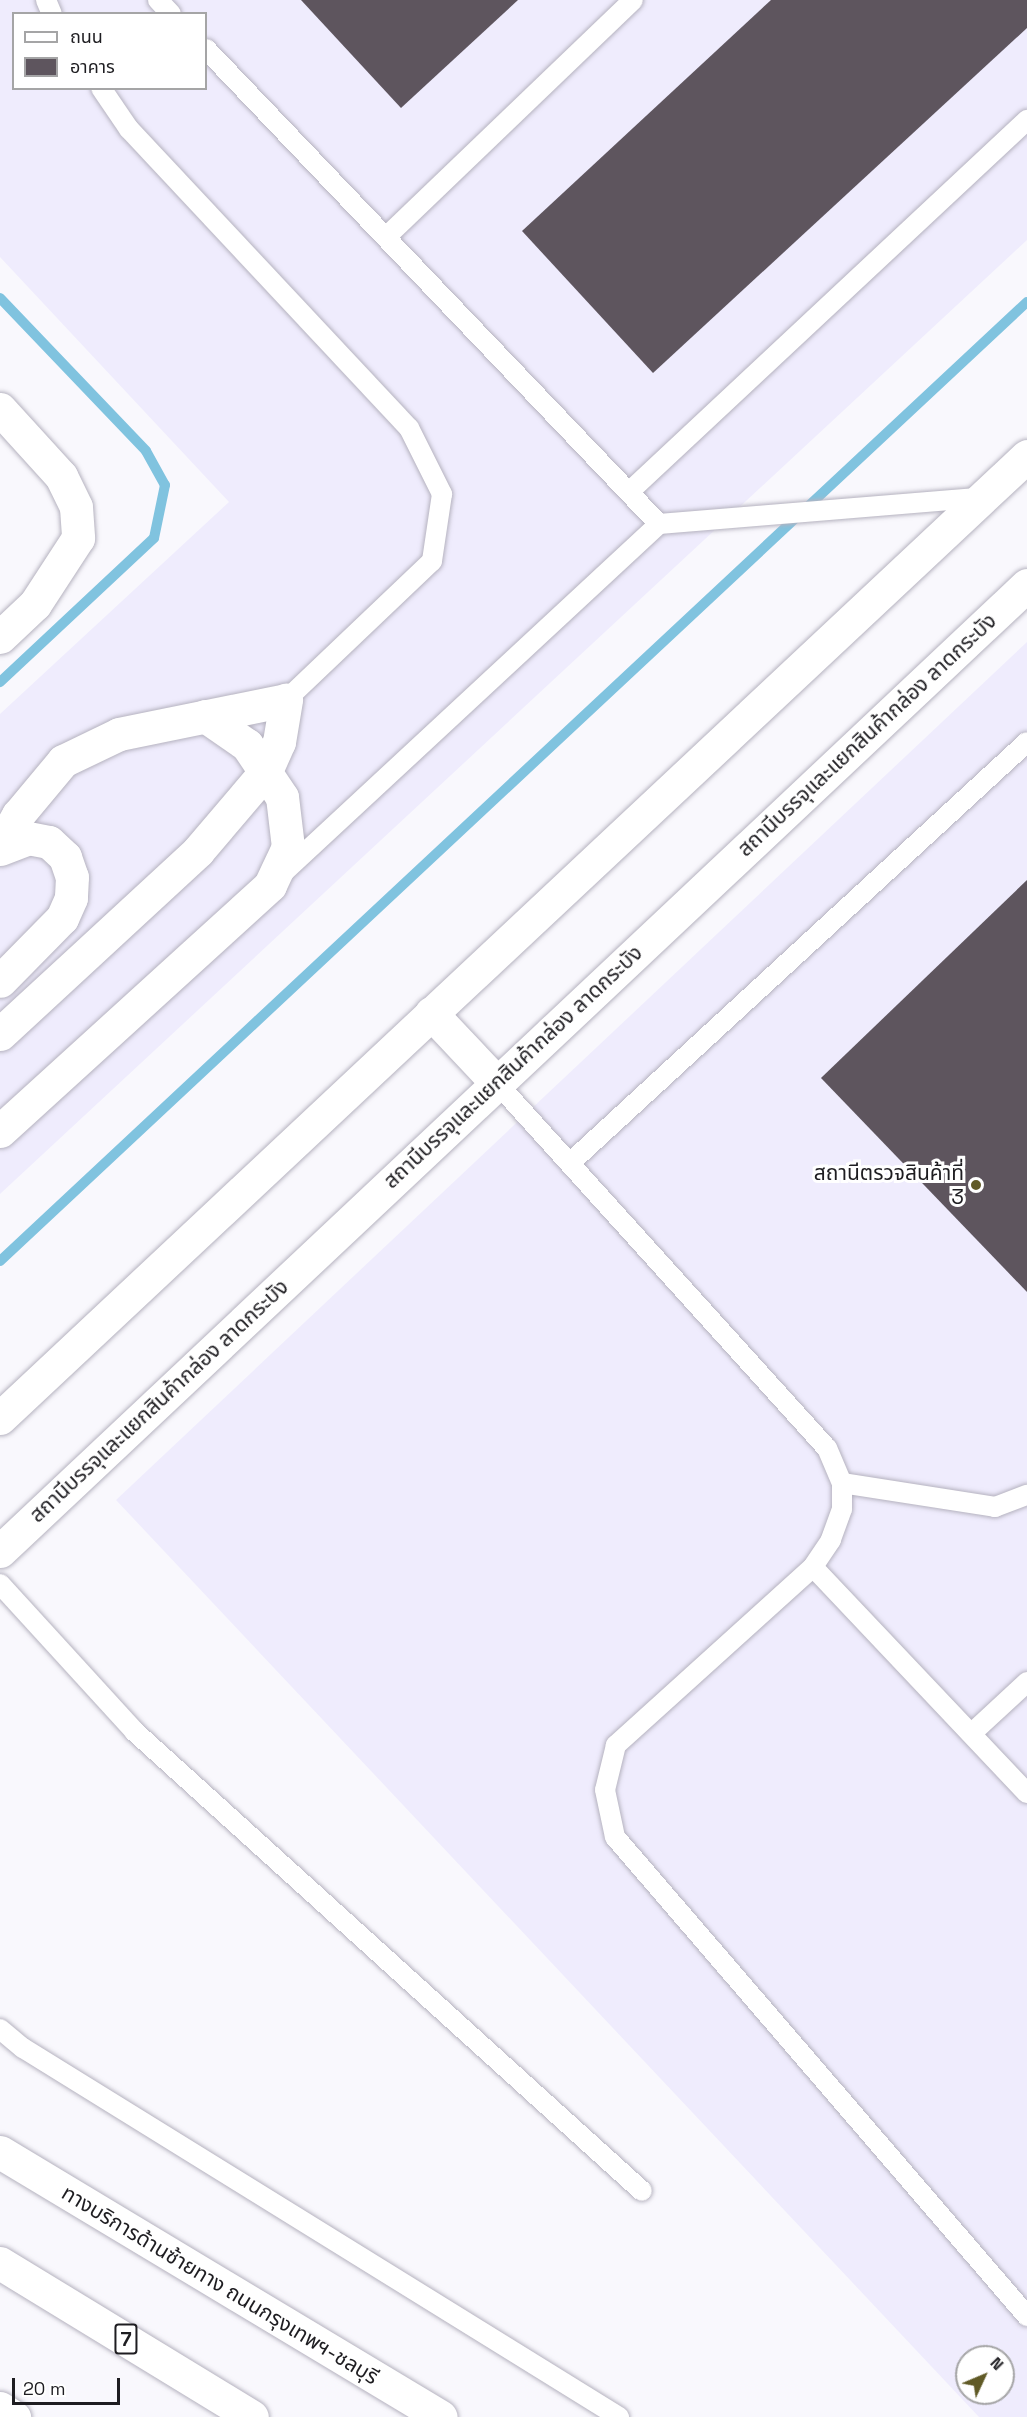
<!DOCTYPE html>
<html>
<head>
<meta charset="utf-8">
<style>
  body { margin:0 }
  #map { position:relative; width:1027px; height:2417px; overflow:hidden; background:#f9f8fd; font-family:"Space Grotesk","Noto Sans Thai",sans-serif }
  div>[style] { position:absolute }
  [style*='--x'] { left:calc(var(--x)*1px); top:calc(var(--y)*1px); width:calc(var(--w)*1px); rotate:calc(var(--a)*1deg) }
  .built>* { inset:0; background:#efecfd }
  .stream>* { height:10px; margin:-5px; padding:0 5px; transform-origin:5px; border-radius:5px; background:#80c3df }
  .building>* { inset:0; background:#5e555e }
  .roads { filter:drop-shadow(0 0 2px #b5b2bf) drop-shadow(0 0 2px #b5b2bf) }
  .lane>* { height:20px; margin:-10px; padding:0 10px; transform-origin:10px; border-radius:10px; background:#fff }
  .street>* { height:33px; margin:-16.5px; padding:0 16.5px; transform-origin:16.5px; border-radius:16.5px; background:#fff }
  .secondary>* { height:33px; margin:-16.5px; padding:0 16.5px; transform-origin:16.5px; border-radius:16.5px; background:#fff }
  .highway>* { height:33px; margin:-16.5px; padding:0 16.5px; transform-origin:16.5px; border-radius:16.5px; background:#fff }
  .dots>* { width:16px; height:16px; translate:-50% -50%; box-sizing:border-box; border:3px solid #fff; border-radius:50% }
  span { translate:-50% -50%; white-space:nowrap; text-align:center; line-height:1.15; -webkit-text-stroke:6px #fff; paint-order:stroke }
  .shield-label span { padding:2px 4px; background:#fff; border:2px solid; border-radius:4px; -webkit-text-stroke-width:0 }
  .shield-label { font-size:20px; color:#1e1d21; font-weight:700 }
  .street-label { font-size:21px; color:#1e1d21 }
  .poi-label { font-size:21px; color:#1e1d21 }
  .right { translate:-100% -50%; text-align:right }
  .legend { position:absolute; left:12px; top:12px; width:195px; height:78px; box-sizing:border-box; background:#fff; border:2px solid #a5a5a6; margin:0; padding:8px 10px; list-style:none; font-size:18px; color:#1e1d21 }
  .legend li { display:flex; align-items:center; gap:12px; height:30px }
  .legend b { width:30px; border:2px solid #a5a5a6 }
  .north { position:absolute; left:955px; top:2345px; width:60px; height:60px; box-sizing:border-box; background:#fff; border:2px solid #a5a5a6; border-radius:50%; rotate:46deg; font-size:16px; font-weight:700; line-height:24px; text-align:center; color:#1e1d21 }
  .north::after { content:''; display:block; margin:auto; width:21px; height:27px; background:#605a26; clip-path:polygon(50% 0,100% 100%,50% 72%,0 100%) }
  .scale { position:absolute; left:12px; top:2378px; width:108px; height:27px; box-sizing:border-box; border:3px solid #1e1d21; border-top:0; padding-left:8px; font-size:18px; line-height:21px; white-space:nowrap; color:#1e1d21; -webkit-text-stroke:4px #fff; paint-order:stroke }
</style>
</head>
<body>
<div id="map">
  <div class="built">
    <div style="clip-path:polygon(evenodd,0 0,1027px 0,1027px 240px,0 1194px,0 714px,229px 502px,0 257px,0 0,14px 14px,206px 14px,206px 88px,14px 88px,14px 14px)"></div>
    <div style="clip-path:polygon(evenodd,1027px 642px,1027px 2417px,979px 2417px,116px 1500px,1027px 642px,967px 2357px,1003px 2357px,1003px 2393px,967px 2393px,967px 2357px)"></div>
  </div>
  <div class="stream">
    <div style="--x:0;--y:298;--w:211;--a:46.3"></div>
    <div style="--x:146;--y:451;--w:39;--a:61"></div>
    <div style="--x:165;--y:485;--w:54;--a:101.7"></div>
    <div style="--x:154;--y:538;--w:211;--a:136.9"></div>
    <div style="--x:0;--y:1261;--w:1405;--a:-43.04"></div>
  </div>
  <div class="building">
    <div style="clip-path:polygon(301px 0,518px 0,401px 108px)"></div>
    <div style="clip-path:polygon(771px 0,1027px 0,1027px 28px,653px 373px,522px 231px)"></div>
    <div style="clip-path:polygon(1027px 880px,1027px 1292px,821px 1078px)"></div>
  </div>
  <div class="roads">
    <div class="lane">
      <div style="--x:46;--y:0;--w:15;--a:67"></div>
      <div style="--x:158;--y:0;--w:19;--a:47"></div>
      <div style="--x:206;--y:49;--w:656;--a:46.36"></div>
      <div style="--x:101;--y:88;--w:50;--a:55.7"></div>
      <div style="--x:129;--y:129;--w:410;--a:46.9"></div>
      <div style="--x:409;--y:428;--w:74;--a:63.4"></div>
      <div style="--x:442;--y:494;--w:68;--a:98.5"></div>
      <div style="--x:432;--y:561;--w:202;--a:136.4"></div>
      <div style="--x:386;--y:237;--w:342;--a:-43.8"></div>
      <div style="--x:629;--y:492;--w:545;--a:-43.07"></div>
      <div style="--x:284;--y:872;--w:512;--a:-42.86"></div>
      <div style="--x:659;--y:524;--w:319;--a:-4.7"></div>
      <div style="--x:496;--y:1082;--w:493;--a:47.9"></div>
      <div style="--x:827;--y:1448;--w:38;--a:67"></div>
      <div style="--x:842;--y:1483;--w:26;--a:90"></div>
      <div style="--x:842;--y:1509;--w:33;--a:110"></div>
      <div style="--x:831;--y:1540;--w:32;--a:124"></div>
      <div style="--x:813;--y:1567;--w:266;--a:137.9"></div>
      <div style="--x:616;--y:1745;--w:46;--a:103.7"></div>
      <div style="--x:605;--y:1790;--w:48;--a:78"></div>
      <div style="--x:615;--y:1837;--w:632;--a:49.3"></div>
      <div style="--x:570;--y:1163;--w:621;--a:-42.65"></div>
      <div style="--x:842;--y:1483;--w:155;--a:8.9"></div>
      <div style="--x:995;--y:1507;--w:34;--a:-21"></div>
      <div style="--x:813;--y:1567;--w:311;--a:46.6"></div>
      <div style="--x:0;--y:1584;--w:199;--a:47.6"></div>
      <div style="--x:134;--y:1731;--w:685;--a:42.16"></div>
      <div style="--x:972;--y:1733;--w:75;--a:-42.8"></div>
      <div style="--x:0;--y:2029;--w:30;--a:40"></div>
      <div style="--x:23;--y:2048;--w:701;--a:31.76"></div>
    </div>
    <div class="street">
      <div style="--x:0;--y:409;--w:91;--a:47.7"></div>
      <div style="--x:61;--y:476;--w:34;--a:64"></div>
      <div style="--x:76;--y:507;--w:31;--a:86"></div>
      <div style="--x:78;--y:538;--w:79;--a:123.1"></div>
      <div style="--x:35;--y:604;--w:48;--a:136.7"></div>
      <div style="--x:431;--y:1013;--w:95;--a:46.7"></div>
      <div style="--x:0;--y:1418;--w:1407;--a:-43.13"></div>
      <div style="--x:0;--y:1551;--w:1410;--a:-43.25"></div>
    </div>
    <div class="secondary">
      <div style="--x:0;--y:847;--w:37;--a:-61"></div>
      <div style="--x:18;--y:815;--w:70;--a:-50.2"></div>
      <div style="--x:63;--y:761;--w:62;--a:-25.7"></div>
      <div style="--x:119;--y:734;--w:170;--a:-11.5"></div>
      <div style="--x:0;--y:1131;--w:365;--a:-42.3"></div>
      <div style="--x:270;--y:885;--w:42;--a:-64.7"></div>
      <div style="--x:288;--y:847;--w:50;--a:-96.8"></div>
      <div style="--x:282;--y:797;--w:63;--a:-123.9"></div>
      <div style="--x:247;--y:745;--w:51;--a:-145.4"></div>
      <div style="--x:0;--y:2152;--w:514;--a:31"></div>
    </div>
    <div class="highway">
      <div style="--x:0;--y:849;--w:30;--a:-21"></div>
      <div style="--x:28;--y:838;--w:21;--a:11"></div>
      <div style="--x:49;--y:842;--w:22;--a:43"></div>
      <div style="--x:65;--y:857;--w:21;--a:71"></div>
      <div style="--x:72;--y:877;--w:21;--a:93"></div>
      <div style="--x:71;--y:898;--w:22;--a:114"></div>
      <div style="--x:62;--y:918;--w:88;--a:134.5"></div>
      <div style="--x:0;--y:1034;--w:270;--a:-42.7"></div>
      <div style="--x:198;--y:851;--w:105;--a:-49.6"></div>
      <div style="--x:266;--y:771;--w:32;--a:-66"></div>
      <div style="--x:279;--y:742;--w:43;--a:-80.5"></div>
      <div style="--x:0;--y:2263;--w:295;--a:31.4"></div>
      <div style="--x:0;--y:2408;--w:17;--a:33"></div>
    </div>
  </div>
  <div class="dots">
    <div style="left:976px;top:1185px;background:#605a26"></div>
  </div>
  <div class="shield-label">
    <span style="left:126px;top:2339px">7</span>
  </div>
  <div class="street-label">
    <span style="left:867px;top:735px;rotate:-43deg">สถานีบรรจุและแยกสินค้ากล่อง ลาดกระบัง</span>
    <span style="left:513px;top:1067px;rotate:-43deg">สถานีบรรจุและแยกสินค้ากล่อง ลาดกระบัง</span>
    <span style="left:159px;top:1401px;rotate:-43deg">สถานีบรรจุและแยกสินค้ากล่อง ลาดกระบัง</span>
    <span style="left:220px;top:2285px;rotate:31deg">ทางบริการด้านซ้ายทาง ถนนกรุงเทพฯ-ชลบุรี</span>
  </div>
  <div class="poi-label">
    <span class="right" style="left:964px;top:1185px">สถานีตรวจสินค้าที่<br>3</span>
  </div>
  <ul class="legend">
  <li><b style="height:8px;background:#fff"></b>ถนน</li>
  <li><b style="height:16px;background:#5e555e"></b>อาคาร</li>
  </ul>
  <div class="north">N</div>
  <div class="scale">20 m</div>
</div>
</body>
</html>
